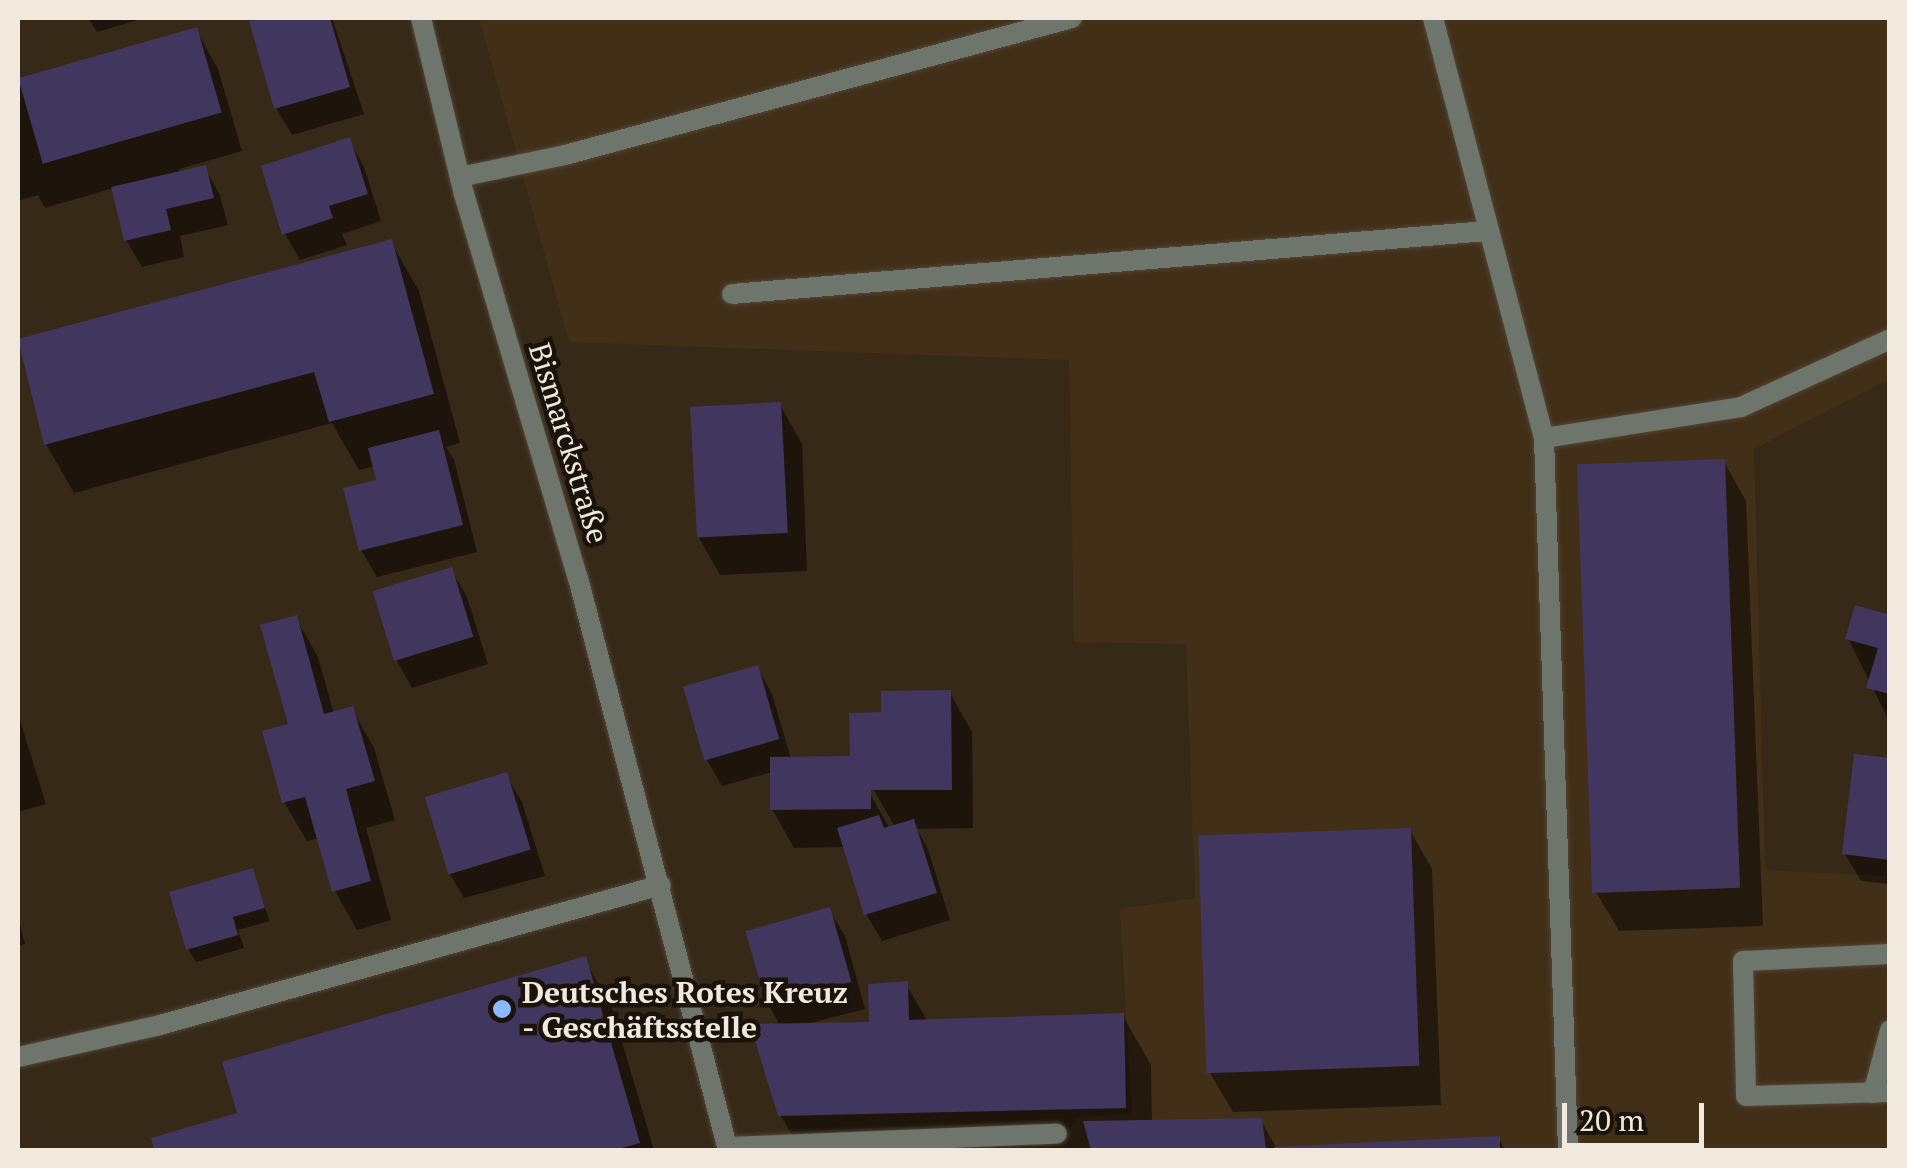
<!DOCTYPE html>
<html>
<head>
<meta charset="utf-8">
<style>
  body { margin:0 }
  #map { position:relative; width:1907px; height:1168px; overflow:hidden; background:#372917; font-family:"PT Serif",serif }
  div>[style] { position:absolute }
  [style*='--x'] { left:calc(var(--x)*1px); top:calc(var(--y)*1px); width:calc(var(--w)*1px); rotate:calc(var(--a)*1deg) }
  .built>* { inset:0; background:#422f18 }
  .shadow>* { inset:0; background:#0007 }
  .building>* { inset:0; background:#41375e; transform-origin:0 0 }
  .roads { filter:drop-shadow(0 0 2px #514433) drop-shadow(0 0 2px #514433) }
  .service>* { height:20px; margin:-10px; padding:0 10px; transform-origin:10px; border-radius:10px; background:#6e756c }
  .minor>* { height:20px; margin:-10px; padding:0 10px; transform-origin:10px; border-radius:10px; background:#6e756c }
  .dots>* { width:28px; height:28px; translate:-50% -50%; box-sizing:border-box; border:5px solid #19130b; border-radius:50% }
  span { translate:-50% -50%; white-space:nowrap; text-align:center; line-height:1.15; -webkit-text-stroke:9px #19130b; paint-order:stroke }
  .street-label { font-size:30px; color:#f2e9de }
  .poi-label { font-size:30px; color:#f2e9de; font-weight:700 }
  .left { translate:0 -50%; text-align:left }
  .frame { position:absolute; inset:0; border:20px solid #f2e9de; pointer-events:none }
  .scale { position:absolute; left:1562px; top:1103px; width:142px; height:45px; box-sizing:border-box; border:5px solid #f2e9de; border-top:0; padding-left:12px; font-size:30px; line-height:35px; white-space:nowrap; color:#f2e9de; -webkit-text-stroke:8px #19130b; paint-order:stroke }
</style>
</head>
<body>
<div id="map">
  <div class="built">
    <div style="clip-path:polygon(479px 18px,1889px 18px,1889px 379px,1754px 449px,1765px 870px,1889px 876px,1889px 1150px,1058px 1150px,1077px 1117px,1132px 1114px,1120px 909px,1195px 898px,1186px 644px,1074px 642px,1069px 360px,569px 342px)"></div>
  </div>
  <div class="shadow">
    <div style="clip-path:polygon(88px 18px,144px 18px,97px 32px)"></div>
    <div style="clip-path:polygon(270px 18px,332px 18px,364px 114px,292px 135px,276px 108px,252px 23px)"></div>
    <div style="clip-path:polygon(196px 30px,218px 69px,242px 151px,179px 169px,180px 174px,205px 168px,220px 195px,228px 225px,180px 236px,184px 257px,142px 267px,126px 240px,114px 188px,45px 208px,38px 195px,18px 201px,18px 82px)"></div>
    <div style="clip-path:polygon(349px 140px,364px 167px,381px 221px,342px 234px,347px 245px,300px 260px,285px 234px)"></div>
    <div style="clip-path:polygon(391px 242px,419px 291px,460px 443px,446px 447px,454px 460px,477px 552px,377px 577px,361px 550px,379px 482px,375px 466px,359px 470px,332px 423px,74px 493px,46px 444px)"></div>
    <div style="clip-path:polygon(780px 405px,802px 444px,807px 571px,720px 575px,698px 536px)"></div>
    <div style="clip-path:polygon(1724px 462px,1746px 501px,1763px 926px,1619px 931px,1596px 892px)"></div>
    <div style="clip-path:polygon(451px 570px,467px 597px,488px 664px,412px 688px,397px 661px,376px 594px)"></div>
    <div style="clip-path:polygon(1890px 617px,1890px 723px,1848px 638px)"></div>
    <div style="clip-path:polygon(296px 618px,318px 657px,334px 714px,352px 709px,374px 748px,395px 820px,366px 828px,391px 920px,357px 930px,335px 891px,320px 838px,307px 841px,284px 802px)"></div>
    <div style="clip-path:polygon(evenodd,757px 667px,772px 694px,791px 759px,853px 759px,884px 714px,950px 693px,972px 732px,973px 828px,917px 829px,928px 849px,950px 920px,882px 941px,866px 914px,845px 847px,794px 848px,772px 809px,772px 772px,722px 786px,707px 760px,757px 667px,870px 783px,896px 829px,890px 829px,865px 785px,870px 783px)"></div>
    <div style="clip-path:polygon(18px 714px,46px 804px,18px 812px)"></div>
    <div style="clip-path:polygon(1890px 761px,1890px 884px,1861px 881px,1845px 854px)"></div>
    <div style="clip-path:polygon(506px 775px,522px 802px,545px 876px,464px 898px,448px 871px,428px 799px)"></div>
    <div style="clip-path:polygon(1410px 830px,1432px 869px,1441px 1105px,1233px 1112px,1210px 1073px)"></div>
    <div style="clip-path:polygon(252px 871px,270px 921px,238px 930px,244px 948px,196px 962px,188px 949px)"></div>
    <div style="clip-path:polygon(829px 910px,845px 936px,865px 1009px,811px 1023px,872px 1024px,906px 984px,928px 1022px,1123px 1016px,1151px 1065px,1152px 1122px,1261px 1121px,1278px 1150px,1498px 1138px,1505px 1150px,801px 1150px,780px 1115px,780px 1026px,768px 1004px)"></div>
    <div style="clip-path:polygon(18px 916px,25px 944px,18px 946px)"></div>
    <div style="clip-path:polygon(584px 959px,612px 1008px,654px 1150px,153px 1150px)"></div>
  </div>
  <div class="building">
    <div style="clip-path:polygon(261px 18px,330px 18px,350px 87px,274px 109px,249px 21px)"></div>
    <div style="left:197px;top:27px;width:89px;height:186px;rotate:74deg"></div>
    <div style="clip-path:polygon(350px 137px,368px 194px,329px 206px,333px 218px,282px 235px,261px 166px)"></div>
    <div style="clip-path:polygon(206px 165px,214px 198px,166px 209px,171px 230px,124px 241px,111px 187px)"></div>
    <div style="clip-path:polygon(392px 239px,434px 394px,329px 422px,314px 372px,44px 445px,18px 339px)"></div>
    <div style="left:781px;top:402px;width:131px;height:91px;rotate:87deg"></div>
    <div style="clip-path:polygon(439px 430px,463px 525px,359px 551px,343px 488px,376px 480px,368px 448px)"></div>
    <div style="left:1725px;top:459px;width:429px;height:148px;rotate:88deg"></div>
    <div style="left:452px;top:567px;width:73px;height:83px;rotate:73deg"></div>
    <div style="clip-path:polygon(1855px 605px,1890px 615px,1890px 694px,1866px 688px,1878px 648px,1845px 639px)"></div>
    <div style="clip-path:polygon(297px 615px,324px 714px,353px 706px,375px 781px,346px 789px,371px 881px,332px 892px,305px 797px,282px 803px,262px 731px,288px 724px,260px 625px)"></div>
    <div style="left:758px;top:665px;width:77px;height:78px;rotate:74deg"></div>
    <div style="clip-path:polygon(951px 690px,952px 790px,871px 790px,871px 809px,770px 810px,770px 757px,850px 756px,849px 713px,881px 712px,881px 691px)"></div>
    <div style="clip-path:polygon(1854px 754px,1890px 758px,1890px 860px,1842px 854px)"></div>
    <div style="left:507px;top:772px;width:81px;height:86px;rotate:73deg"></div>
    <div style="clip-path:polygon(879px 815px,884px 828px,914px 819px,937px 893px,864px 915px,837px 828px)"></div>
    <div style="left:1411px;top:828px;width:238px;height:213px;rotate:88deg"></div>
    <div style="clip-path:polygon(253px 868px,265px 908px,233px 917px,238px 935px,186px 950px,169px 892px)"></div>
    <div style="left:830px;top:907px;width:78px;height:88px;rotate:74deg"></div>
    <div style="clip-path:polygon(586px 956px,640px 1143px,615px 1150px,154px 1150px,151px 1138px,237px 1113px,222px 1062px)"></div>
    <div style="clip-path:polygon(908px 981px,909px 1020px,1124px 1013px,1126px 1108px,778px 1116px,750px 1024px,869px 1022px,868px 984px)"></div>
    <div style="clip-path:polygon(1262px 1118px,1266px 1150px,1091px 1150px,1083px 1121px)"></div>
    <div style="clip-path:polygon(1500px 1136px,1500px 1150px,1275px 1150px,1274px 1147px)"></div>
  </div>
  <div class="roads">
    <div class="service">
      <div style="--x:1433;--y:18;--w:434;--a:75.2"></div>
      <div style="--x:1544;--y:438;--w:712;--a:88.07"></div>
      <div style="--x:460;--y:177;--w:107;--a:-11.8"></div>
      <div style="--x:565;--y:155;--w:525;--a:-15.12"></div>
      <div style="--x:732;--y:294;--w:758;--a:-4.77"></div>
      <div style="--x:1544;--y:438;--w:199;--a:-8.9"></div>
      <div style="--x:1741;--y:407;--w:164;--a:-24.5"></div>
      <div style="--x:1890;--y:954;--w:147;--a:177.3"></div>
      <div style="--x:1743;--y:961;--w:135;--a:88.7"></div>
      <div style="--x:1746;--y:1096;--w:144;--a:-1.6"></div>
      <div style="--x:18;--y:1057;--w:146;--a:-12.7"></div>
      <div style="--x:160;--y:1025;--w:520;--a:-15.61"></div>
      <div style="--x:1873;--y:1093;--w:65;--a:-74.9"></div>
      <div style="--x:727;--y:1147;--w:330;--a:-2.3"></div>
    </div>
    <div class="minor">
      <div style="--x:421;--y:18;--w:181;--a:76.3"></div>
      <div style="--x:464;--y:194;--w:401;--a:73.5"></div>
      <div style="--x:578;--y:578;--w:591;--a:75.31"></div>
    </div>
  </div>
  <div class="dots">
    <div style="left:502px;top:1009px;background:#8cb9fc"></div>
  </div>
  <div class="street-label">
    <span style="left:569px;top:443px;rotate:73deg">Bismarckstraße</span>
  </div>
  <div class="poi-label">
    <span class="left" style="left:522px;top:1009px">Deutsches Rotes Kreuz<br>- Geschäftsstelle</span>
  </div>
  <div class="frame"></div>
  <div class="scale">20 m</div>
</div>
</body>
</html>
